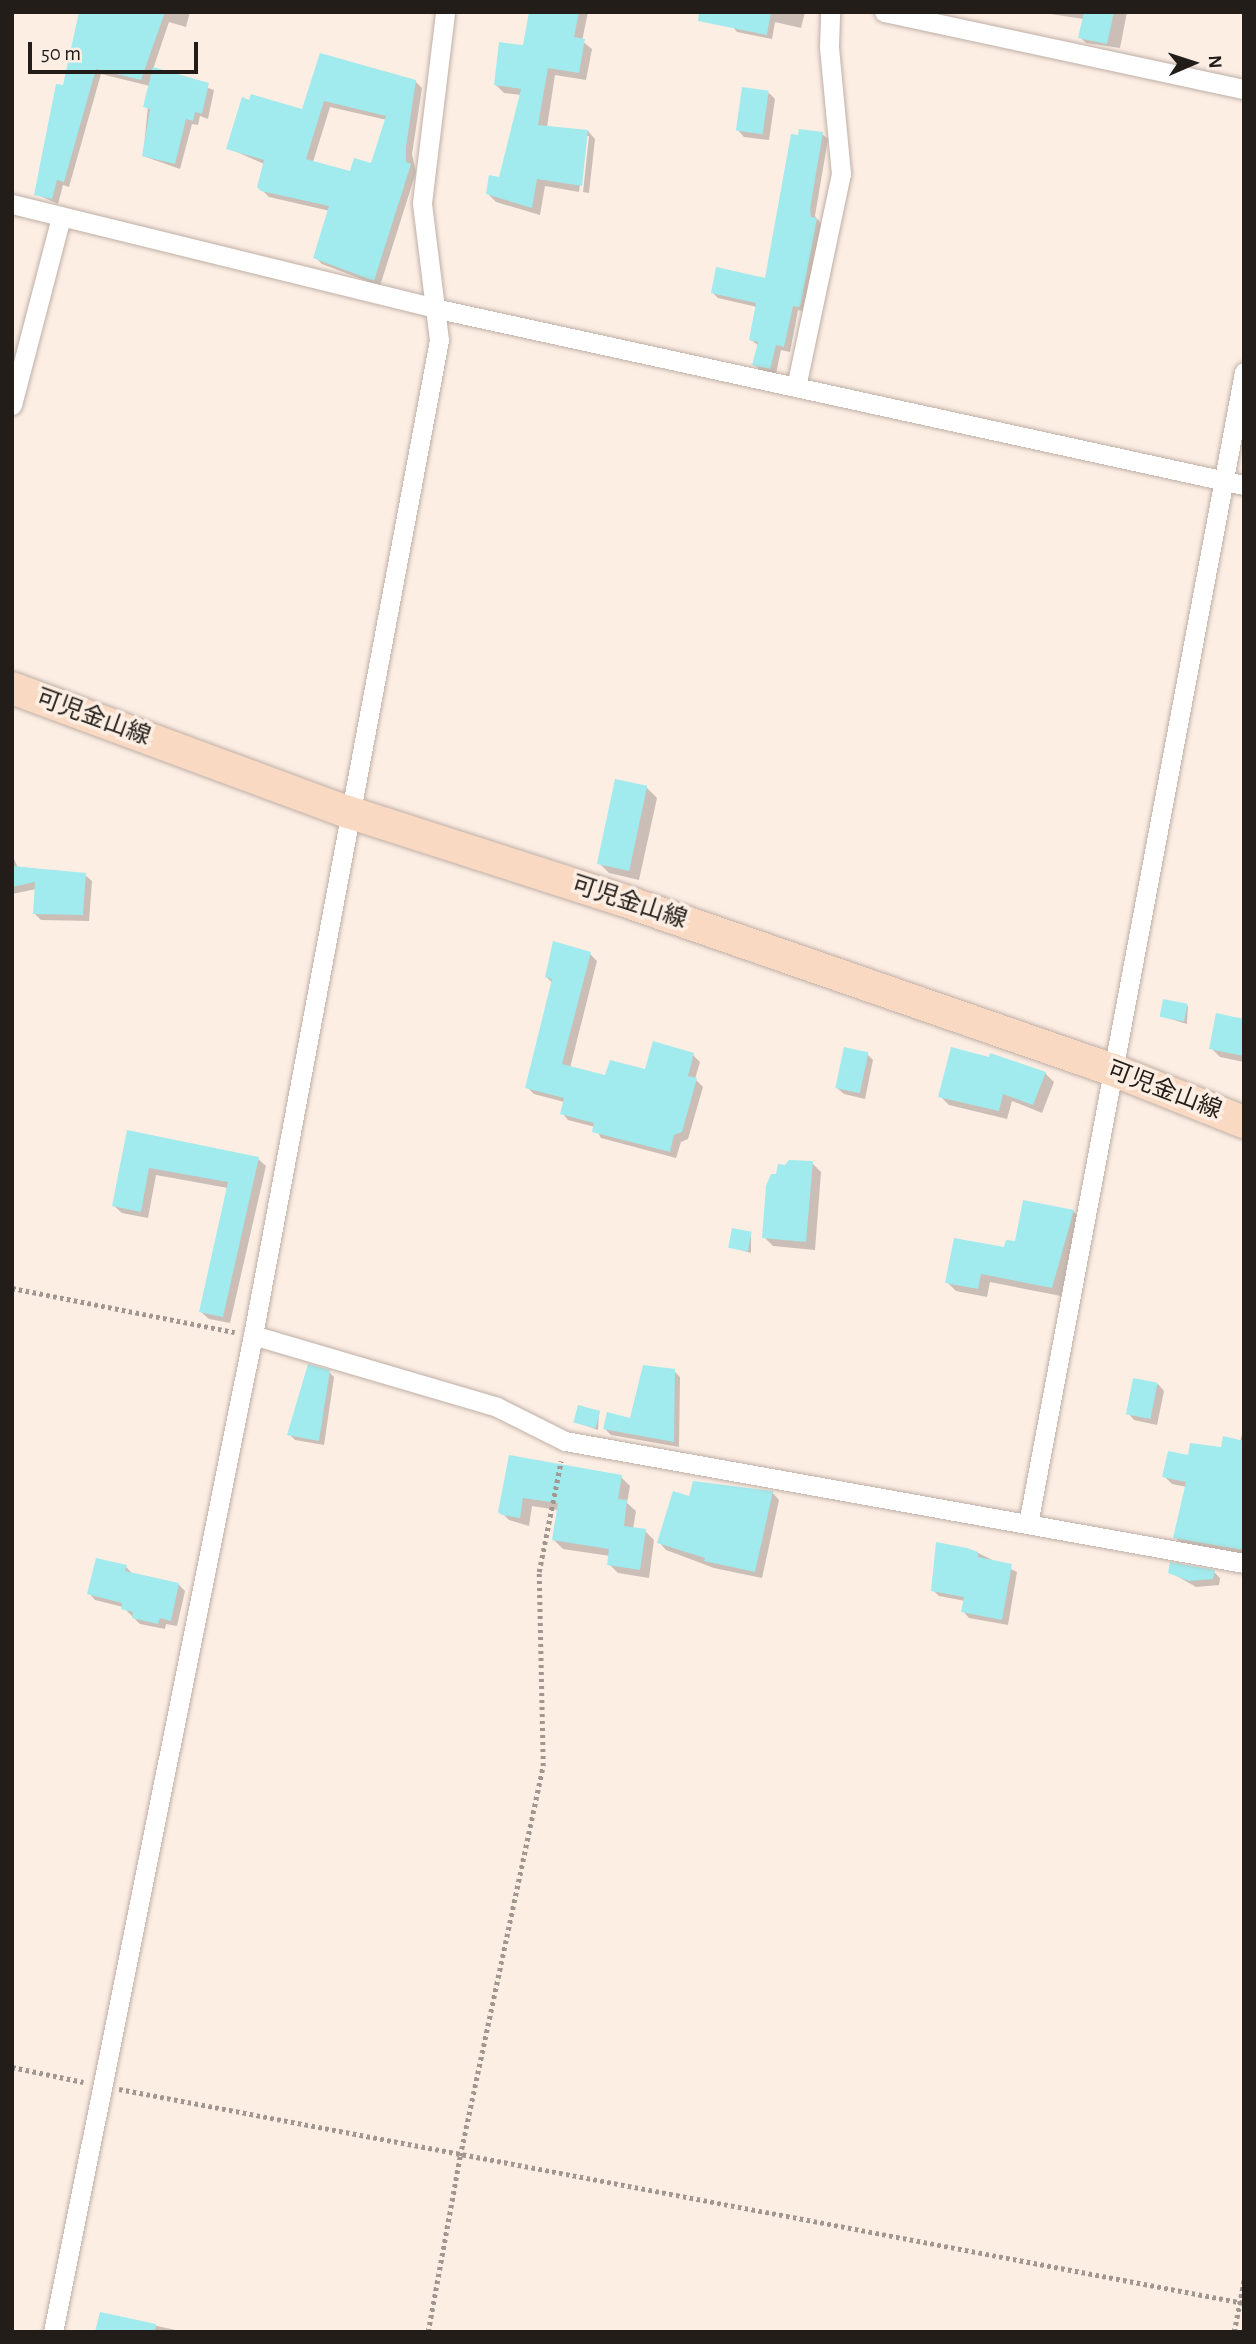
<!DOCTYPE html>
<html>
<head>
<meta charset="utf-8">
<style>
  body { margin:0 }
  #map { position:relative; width:1256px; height:2344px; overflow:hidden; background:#fdeee4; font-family:"Alegreya Sans","Noto Sans JP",sans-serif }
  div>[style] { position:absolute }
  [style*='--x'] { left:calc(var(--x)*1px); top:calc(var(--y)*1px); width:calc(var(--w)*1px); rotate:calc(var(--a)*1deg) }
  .shadow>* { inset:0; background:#0003 }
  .building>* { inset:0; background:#a1eaed; transform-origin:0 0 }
  .path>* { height:4.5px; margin-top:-2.25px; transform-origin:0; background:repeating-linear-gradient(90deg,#a29790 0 3.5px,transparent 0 7px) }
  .roads { filter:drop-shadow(0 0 2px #beafa6) drop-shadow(0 0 2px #beafa6) }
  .street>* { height:19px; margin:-9.5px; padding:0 9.5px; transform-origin:9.5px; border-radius:9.5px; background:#fff }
  .primary>* { height:32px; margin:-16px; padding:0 16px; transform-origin:16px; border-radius:16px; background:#fad9c3 }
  span { translate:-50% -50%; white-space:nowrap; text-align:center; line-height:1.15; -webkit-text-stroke:7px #fdeee4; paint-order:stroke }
  .street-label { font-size:24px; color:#221d19 }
  .frame { position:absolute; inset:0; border:14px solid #221d19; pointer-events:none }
  .north { position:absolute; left:1158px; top:28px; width:70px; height:70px; -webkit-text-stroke:5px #fdeee4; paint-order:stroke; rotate:87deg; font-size:19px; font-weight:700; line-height:28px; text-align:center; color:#221d19 }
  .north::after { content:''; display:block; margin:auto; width:24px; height:32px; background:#221d19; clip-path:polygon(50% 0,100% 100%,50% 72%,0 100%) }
  .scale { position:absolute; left:28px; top:42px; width:170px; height:32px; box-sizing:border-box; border:4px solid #221d19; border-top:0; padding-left:9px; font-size:21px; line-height:24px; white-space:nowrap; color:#221d19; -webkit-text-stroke:5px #fdeee4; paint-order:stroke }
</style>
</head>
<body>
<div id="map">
  <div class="shadow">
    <div style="clip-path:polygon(96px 12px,190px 12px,186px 27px,169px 22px,153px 69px,214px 90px,208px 119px,200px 116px,198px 125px,192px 124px,180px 169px,143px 156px,150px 86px,101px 74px,69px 187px,63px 185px,58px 204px,36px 194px,64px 87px)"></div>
    <div style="clip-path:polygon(531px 12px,588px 12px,582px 41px,592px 49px,586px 80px,555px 75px,547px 127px,588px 131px,595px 139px,589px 193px,583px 192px,589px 136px,586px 136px,579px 192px,545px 186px,540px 215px,496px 202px,488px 194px,501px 179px,522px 95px,504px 93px,496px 85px,525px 47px)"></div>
    <div style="clip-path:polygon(734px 12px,805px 12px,801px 28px,775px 22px,772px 39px,737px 32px,732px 26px)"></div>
    <div style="clip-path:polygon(1037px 12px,1127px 12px,1120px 48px,1086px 43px,1080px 37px,1084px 19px)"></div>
    <div style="clip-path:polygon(evenodd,321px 55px,416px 82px,422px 88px,412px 154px,416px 172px,380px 286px,322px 264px,315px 257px,330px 211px,269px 197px,259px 187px,264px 164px,228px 148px,303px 111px,321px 55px,330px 107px,387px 120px,372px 165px,351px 174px,313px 162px,330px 107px)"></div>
    <div style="clip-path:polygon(769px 93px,775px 99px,769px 140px,744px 137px,738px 130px)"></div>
    <div style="clip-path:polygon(822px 134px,828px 139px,815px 216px,822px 225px,806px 312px,798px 310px,790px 352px,781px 350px,776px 374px,760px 370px,754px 364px,759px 346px,751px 340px,757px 307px,718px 298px,712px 292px,767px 280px)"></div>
    <div style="clip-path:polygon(647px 788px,657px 798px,639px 880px,609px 873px,599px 863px)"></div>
    <div style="clip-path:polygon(12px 854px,18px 868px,85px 875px,92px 881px,89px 921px,41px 920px,34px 913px,36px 889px,12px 894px)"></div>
    <div style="clip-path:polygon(590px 954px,597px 961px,570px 1068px,607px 1077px,647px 1072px,693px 1055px,700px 1062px,695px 1079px,703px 1087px,688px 1139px,681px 1142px,676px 1158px,601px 1138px,595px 1127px,568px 1120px,562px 1113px,564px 1102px,534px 1094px,527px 1087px,553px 983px,546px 977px)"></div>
    <div style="clip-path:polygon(1188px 1006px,1187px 1024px,1161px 1016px)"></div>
    <div style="clip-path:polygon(1244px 1020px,1244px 1062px,1220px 1057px,1211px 1048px)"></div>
    <div style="clip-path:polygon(867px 1054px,873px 1060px,865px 1099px,844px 1094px,837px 1088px)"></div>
    <div style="clip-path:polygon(1045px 1073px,1054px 1082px,1042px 1113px,1012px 1101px,1007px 1119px,949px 1105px,940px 1096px)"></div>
    <div style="clip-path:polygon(128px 1133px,258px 1159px,266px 1166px,230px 1323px,209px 1319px,201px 1312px,228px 1188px,156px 1175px,148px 1218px,122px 1213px,114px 1206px)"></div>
    <div style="clip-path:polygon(812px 1163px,821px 1172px,815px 1250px,773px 1246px,764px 1237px)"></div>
    <div style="clip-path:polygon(1073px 1211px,1082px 1220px,1061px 1296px,990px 1282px,987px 1297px,956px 1291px,947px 1282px)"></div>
    <div style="clip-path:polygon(751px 1234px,751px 1253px,730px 1247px)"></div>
    <div style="clip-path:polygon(674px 1371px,680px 1377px,679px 1447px,611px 1435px,605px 1429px,632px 1420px)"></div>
    <div style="clip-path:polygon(329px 1372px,334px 1377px,324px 1445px,295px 1440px,289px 1434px)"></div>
    <div style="clip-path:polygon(1158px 1384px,1164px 1391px,1157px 1425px,1134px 1420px,1128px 1413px)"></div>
    <div style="clip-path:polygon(599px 1413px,598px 1430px,575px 1422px)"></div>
    <div style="clip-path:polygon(1244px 1426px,1244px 1556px,1183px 1545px,1175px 1537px,1187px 1487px,1172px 1484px,1164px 1476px,1189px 1457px,1240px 1442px)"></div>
    <div style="clip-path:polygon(510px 1457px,621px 1477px,630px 1486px,627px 1503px,636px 1511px,633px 1529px,645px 1531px,654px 1540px,649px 1578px,618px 1573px,609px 1564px,610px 1556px,563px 1549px,554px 1540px,558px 1510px,532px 1506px,529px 1526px,509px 1520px,500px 1511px)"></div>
    <div style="clip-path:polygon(772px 1492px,779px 1500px,762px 1578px,714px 1568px,666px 1550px,659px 1542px,691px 1498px)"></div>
    <div style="clip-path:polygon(978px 1553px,1017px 1572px,1008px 1625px,969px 1618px,963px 1611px,965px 1601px,939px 1596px,933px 1590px)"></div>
    <div style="clip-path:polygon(126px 1567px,132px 1573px,178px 1584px,185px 1591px,177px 1626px,166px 1624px,165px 1629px,140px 1624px,123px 1607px,95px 1600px,89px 1593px)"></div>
    <div style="clip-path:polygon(1170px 1572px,1214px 1572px,1220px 1578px,1219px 1585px,1196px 1587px)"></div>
    <div style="clip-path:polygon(101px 2314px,185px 2332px,97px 2332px)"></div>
  </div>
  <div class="building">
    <div style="clip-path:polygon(79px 12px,165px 12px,141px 80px,96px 69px,64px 182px,57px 180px,52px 199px,34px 195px,56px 84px,63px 85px)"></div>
    <div style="clip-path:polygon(529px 12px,579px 12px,574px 37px,585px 39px,579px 73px,548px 68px,538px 125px,588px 130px,582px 186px,537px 179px,532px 208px,486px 194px,489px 175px,499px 177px,521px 89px,494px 85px,499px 42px,523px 45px)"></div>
    <div style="clip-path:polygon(699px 12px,771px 12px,767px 35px,698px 21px)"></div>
    <div style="clip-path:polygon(1084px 12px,1114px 12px,1107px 44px,1078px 38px)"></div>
    <div style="clip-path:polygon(evenodd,320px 53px,416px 80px,406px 147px,406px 162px,411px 164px,374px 281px,313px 258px,329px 206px,261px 191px,257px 187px,264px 160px,226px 149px,242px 97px,249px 100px,251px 94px,302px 109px,320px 53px,324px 101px,386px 116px,371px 163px,354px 158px,350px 171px,306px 159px,324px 101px)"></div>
    <div style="clip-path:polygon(153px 67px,209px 83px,202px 114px,195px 112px,193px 121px,186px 119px,175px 164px,142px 156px,150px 109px,143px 107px)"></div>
    <div style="left:742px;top:87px;width:27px;height:44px;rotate:8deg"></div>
    <div style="clip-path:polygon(799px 129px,823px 132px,810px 209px,811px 217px,817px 218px,800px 307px,793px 306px,784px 347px,776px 345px,770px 369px,752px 365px,758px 342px,749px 340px,756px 303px,711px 293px,716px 267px,765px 278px,791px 134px,798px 135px)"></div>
    <div style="left:615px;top:779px;width:33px;height:87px;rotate:12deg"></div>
    <div style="clip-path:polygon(12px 866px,86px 873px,83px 915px,33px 914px,35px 882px,12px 887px)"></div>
    <div style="clip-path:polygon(553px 941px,591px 952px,562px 1064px,605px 1075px,610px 1060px,645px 1069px,653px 1041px,694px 1053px,688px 1076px,697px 1078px,682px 1132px,674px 1135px,670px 1152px,592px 1132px,594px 1123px,560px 1114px,564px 1098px,525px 1088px,552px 979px,545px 977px)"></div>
    <div style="left:1163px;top:999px;width:25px;height:18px;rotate:11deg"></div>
    <div style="clip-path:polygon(1216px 1013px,1244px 1019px,1244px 1056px,1209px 1049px)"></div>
    <div style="left:844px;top:1047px;width:25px;height:42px;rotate:12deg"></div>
    <div style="clip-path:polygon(951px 1047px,989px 1057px,990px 1053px,1046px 1072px,1033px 1105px,1003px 1094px,999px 1111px,938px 1097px)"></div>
    <div style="clip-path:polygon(127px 1130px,259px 1157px,223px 1317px,199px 1312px,228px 1182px,149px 1168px,141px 1212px,112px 1206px)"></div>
    <div style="clip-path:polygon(789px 1160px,813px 1161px,806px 1242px,762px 1238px,766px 1186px,771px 1174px,776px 1174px,778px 1164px,785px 1165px)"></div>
    <div style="clip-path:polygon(1023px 1200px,1074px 1210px,1052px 1288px,981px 1274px,978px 1289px,945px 1283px,954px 1238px,1004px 1247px,1006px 1240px,1015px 1241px)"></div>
    <div style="left:732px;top:1228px;width:20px;height:20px;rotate:11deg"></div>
    <div style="clip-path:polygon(308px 1364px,330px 1370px,319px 1441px,287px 1435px)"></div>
    <div style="clip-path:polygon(643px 1365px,675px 1369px,674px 1442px,603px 1429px,607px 1412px,630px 1418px)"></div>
    <div style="left:1133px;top:1378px;width:25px;height:37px;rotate:11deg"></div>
    <div style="left:578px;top:1405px;width:23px;height:18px;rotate:15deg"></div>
    <div style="clip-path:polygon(1223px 1436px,1244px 1441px,1244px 1550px,1173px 1538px,1186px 1482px,1162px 1477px,1168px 1451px,1188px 1455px,1190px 1443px,1221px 1447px)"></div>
    <div style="clip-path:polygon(509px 1455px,622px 1475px,618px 1499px,627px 1500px,624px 1526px,646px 1529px,640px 1570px,607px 1565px,609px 1549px,552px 1540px,558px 1503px,523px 1498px,520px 1518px,502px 1515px,498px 1512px)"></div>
    <div style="clip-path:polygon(693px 1481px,773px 1491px,755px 1572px,704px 1561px,705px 1558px,657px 1543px,673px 1491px,689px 1496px)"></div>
    <div style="clip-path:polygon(936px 1542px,967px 1548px,978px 1552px,978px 1557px,1012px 1564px,1002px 1620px,961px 1612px,964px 1597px,931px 1591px)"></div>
    <div style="clip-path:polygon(96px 1558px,127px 1565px,125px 1571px,179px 1583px,171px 1621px,160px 1618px,158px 1624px,132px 1618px,133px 1612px,121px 1609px,122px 1603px,87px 1594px)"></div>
    <div style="clip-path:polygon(1170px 1562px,1215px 1570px,1213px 1579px,1189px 1581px,1168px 1573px)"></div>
    <div style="clip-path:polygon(100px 2312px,156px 2324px,155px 2332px,95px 2332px)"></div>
  </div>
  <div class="path">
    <div style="--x:12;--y:1288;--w:227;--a:11.2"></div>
    <div style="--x:12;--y:2067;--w:73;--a:11.9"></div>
    <div style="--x:119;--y:2089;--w:1145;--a:10.77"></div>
    <div style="--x:428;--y:2332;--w:179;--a:-79.7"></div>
    <div style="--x:460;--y:2156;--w:399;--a:-78"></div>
    <div style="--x:543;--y:1766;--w:194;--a:-91.2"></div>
    <div style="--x:539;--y:1572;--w:113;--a:-78.8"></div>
    <div style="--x:1234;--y:2332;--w:53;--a:-79.1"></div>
  </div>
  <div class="roads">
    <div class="street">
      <div style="--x:884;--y:12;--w:368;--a:12.1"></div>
      <div style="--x:12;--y:204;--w:435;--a:13.8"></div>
      <div style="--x:434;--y:308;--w:829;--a:12.33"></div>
      <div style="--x:796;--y:387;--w:218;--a:-78.1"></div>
      <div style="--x:841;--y:174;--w:129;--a:-95.4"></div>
      <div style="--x:829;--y:46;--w:34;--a:-88"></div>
      <div style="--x:12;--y:405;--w:194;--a:-75.4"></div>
      <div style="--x:253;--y:1335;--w:254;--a:16.4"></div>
      <div style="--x:497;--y:1407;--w:76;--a:26.6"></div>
      <div style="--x:565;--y:1441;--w:690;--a:10.19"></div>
      <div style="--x:1028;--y:1524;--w:1172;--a:-79.38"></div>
      <div style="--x:53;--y:2332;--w:1017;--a:-78.66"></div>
      <div style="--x:253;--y:1335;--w:1012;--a:-79.41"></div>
      <div style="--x:439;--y:340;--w:138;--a:-97.1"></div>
      <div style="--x:422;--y:203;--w:192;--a:-83.1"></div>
    </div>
    <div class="primary">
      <div style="--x:12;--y:688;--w:358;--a:20.3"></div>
      <div style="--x:348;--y:812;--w:288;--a:17.8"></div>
      <div style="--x:622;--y:900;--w:520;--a:19.1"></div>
      <div style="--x:1113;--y:1070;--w:141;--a:21.7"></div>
    </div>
  </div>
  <div class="street-label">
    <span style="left:93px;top:718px;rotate:20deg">可児金山線</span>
    <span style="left:629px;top:903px;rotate:18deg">可児金山線</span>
    <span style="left:1164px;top:1091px;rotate:21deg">可児金山線</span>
  </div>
  <div class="frame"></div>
  <div class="north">N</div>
  <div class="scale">50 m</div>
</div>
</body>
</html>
